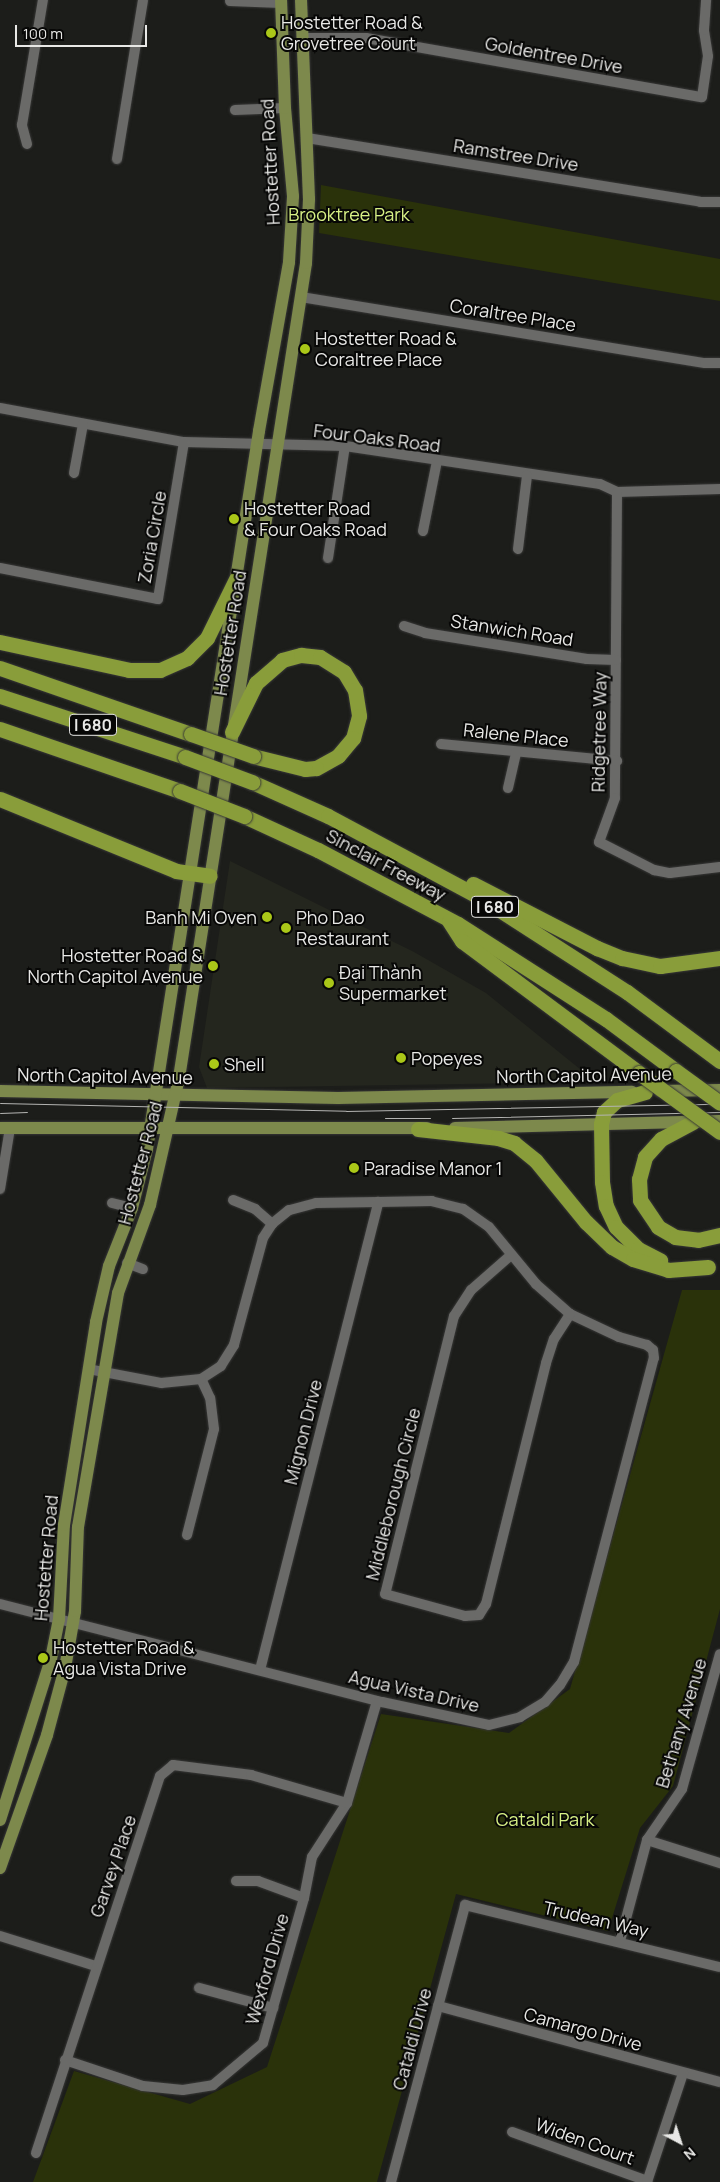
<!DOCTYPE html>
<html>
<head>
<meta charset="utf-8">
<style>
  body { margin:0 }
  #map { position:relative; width:720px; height:2182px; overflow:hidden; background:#1c1d1a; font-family:Manrope,sans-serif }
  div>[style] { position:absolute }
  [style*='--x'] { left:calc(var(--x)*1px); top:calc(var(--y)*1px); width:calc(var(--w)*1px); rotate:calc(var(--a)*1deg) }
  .built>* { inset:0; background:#24261e }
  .green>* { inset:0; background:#2a320a }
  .roads { filter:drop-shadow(0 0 1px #383837) drop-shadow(0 0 1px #383837) }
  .minor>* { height:10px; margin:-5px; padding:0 5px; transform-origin:5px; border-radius:5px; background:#6a6a68 }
  .major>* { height:12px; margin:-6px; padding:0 6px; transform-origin:6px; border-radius:6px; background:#7d894c }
  .highway>* { height:15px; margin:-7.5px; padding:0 7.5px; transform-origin:7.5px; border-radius:7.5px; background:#899d3a }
  .tram>* { height:1px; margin:-0.5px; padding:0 0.5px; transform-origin:0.5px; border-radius:0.5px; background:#b4b4b2 }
  .bridges { filter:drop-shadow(0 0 1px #383837) drop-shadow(0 0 1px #383837) }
  .highway-bridge>* { height:15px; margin:-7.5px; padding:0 7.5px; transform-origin:7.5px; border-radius:7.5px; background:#899d3a }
  .dots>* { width:14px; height:14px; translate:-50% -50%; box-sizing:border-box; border:2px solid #070706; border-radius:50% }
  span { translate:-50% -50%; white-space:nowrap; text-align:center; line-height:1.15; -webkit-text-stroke:4px #070706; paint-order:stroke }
  .shield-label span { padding:1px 4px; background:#070706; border:1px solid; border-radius:4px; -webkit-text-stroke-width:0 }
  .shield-label { font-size:16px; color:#e8e8e6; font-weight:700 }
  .poi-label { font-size:18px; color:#e8e8e6 }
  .left { translate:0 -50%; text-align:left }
  .right { translate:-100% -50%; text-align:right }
  .street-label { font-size:18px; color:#e8e8e6 }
  .park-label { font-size:18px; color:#d7f085 }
  .north { position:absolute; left:655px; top:2117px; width:50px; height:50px; -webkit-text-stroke:4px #070706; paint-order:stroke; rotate:140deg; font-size:14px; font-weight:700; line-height:20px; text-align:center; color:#e8e8e6 }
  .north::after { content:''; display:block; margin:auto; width:18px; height:22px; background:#e8e8e6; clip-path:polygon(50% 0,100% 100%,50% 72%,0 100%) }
  .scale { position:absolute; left:15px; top:25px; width:132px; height:22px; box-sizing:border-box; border:2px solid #e8e8e6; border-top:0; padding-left:6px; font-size:15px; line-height:18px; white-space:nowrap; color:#e8e8e6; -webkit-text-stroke:4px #070706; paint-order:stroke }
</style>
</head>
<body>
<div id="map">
  <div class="built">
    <div style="clip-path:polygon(230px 861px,414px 952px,486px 993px,596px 1082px,207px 1088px,199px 1067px)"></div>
  </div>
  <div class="green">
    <div style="clip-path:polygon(321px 185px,720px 259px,720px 301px,319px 233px)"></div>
    <div style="clip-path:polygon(682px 1290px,720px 1290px,720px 1609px,673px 1786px,640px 1828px,608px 1931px,456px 1894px,377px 2182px,33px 2182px,74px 2071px,190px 2104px,267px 2067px,381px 1714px,509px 1733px,570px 1689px)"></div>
  </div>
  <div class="roads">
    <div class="minor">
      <div style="--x:230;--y:1;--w:51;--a:2.2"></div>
      <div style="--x:303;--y:38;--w:63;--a:0"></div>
      <div style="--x:366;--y:38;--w:341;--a:10"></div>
      <div style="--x:702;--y:97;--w:41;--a:-81.7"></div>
      <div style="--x:708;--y:56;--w:26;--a:-99"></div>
      <div style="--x:704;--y:30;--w:30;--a:-86"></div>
      <div style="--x:235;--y:110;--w:50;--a:-2.3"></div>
      <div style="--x:307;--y:138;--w:398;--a:9.2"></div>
      <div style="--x:700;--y:202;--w:20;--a:0"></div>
      <div style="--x:27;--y:144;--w:20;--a:-105"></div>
      <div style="--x:22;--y:125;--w:127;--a:-80.5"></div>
      <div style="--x:117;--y:159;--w:161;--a:-80.7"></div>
      <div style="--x:301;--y:297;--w:409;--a:9.3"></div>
      <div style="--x:705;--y:363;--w:15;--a:0"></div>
      <div style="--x:0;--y:408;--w:187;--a:10.5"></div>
      <div style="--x:184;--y:442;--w:161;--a:1.4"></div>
      <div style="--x:345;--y:446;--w:258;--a:8.5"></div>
      <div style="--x:600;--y:484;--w:19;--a:25"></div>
      <div style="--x:617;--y:492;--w:103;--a:-1.7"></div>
      <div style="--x:74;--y:473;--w:50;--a:-79.6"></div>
      <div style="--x:617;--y:492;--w:306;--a:90.4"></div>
      <div style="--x:615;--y:798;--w:47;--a:110"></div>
      <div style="--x:599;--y:842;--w:62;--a:27"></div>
      <div style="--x:654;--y:870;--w:16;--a:11"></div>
      <div style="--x:670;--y:873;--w:50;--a:-6.8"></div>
      <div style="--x:423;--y:531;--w:71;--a:-78.7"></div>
      <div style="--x:518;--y:549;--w:74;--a:-83"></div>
      <div style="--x:328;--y:558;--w:113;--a:-81.4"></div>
      <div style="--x:0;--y:568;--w:161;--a:11.1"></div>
      <div style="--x:158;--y:599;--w:159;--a:-80.6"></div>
      <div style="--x:404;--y:626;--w:22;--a:18"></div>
      <div style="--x:425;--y:633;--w:164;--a:9.1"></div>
      <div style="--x:587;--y:659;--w:29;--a:2"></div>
      <div style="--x:441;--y:744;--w:177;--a:5.5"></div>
      <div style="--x:508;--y:788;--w:36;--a:-77"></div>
      <div style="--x:0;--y:1189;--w:62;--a:-80.7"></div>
      <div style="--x:233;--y:1200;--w:24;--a:22"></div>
      <div style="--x:255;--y:1209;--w:23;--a:41"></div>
      <div style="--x:112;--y:1203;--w:21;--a:14"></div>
      <div style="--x:511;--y:1255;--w:53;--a:138.8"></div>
      <div style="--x:471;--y:1290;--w:31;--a:123"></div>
      <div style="--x:454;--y:1316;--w:286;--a:103.9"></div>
      <div style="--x:385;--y:1594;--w:83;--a:15.4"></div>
      <div style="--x:465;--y:1616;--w:14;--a:-4"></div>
      <div style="--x:479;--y:1615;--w:13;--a:-58"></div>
      <div style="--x:486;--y:1604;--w:248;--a:-76"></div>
      <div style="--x:546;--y:1363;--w:25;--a:-72"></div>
      <div style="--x:554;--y:1339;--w:30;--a:-57"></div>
      <div style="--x:127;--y:1263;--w:17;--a:21"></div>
      <div style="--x:187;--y:1535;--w:109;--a:-75.7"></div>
      <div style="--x:214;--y:1429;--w:31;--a:-97"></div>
      <div style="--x:210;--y:1398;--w:21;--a:-115"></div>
      <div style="--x:0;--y:1604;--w:394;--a:14.4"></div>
      <div style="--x:382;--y:1702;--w:109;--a:12.1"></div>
      <div style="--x:489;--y:1725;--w:32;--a:-14"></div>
      <div style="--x:520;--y:1717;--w:29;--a:-31"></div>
      <div style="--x:545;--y:1702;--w:23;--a:-49"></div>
      <div style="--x:560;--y:1685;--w:27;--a:-59"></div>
      <div style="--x:574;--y:1662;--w:314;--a:-75.3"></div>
      <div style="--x:654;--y:1358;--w:8;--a:-97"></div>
      <div style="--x:653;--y:1350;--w:8;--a:-140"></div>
      <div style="--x:647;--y:1345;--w:29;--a:-164"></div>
      <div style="--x:619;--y:1337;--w:54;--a:-154.9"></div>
      <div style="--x:570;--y:1314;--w:45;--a:-138.6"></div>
      <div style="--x:536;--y:1284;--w:74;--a:-129.5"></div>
      <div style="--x:489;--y:1227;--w:32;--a:-145"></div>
      <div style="--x:463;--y:1209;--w:32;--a:-166"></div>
      <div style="--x:432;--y:1201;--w:54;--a:178.9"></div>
      <div style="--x:378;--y:1202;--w:62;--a:179.1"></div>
      <div style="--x:316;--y:1203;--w:28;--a:165"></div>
      <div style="--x:289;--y:1210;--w:22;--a:141"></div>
      <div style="--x:272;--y:1224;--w:17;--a:123"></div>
      <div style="--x:263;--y:1238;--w:111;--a:105.2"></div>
      <div style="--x:234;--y:1345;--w:25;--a:122"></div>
      <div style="--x:221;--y:1366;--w:24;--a:147"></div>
      <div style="--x:201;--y:1379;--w:40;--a:174.3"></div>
      <div style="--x:161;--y:1383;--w:74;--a:-169.1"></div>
      <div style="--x:260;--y:1670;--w:483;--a:-75.8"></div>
      <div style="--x:647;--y:1840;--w:77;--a:17.5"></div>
      <div style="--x:236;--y:1881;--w:22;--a:0"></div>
      <div style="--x:258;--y:1881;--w:49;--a:20.3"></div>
      <div style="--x:0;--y:1936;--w:101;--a:17.4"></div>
      <div style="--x:620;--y:1941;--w:105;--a:-75"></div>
      <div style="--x:647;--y:1840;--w:62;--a:-55.5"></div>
      <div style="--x:682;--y:1789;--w:140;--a:-74.3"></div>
      <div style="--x:199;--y:1988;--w:77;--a:15.1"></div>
      <div style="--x:438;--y:2006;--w:292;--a:15.1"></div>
      <div style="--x:65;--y:2060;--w:82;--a:18.4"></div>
      <div style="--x:143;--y:2086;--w:40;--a:5.7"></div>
      <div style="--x:183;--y:2090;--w:30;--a:-9"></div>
      <div style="--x:213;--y:2085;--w:65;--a:-40"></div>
      <div style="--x:263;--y:2043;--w:151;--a:-74.2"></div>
      <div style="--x:304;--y:1898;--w:42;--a:-79"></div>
      <div style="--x:312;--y:1857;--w:64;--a:-57.1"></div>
      <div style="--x:347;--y:1803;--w:106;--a:-73.6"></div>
      <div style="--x:512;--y:2132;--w:144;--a:19.9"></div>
      <div style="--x:36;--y:2153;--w:397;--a:-71.8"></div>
      <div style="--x:160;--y:1776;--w:17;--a:-40"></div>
      <div style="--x:173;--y:1765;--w:79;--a:7.3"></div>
      <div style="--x:251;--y:1775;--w:100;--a:16.3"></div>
      <div style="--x:391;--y:2182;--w:287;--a:-75"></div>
      <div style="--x:465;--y:1905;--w:262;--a:13.7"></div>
      <div style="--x:647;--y:2182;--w:115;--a:-71.7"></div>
    </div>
    <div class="major">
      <div style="--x:0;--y:1091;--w:338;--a:1.2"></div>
      <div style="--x:338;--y:1098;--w:294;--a:-1.2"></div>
      <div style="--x:660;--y:1091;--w:60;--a:-1"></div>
      <div style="--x:0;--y:1128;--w:427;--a:0"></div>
      <div style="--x:455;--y:1128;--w:265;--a:-1.5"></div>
      <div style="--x:0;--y:1820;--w:169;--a:-72.4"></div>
      <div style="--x:51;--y:1659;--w:41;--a:-78.7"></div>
      <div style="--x:59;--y:1619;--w:94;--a:-87"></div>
      <div style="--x:64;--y:1525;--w:206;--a:-81"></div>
      <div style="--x:96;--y:1322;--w:57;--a:-76.9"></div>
      <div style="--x:109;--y:1266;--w:62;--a:-68.4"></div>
      <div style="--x:132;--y:1208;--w:61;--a:-75.7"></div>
      <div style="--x:147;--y:1149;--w:727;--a:-81.13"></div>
      <div style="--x:259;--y:431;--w:172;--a:-79.9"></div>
      <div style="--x:289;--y:262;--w:66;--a:-86.5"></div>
      <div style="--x:293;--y:196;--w:88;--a:-95.2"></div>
      <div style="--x:285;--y:108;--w:108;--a:-92.1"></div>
      <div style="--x:0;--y:1868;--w:141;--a:-70.5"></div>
      <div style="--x:47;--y:1735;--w:69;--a:-75"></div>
      <div style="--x:65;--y:1668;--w:58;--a:-80"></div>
      <div style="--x:75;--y:1611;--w:84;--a:-88"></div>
      <div style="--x:78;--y:1527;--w:237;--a:-80.3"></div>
      <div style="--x:118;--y:1293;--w:94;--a:-70"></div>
      <div style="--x:150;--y:1205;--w:130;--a:-77.1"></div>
      <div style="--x:179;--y:1078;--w:825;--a:-81.14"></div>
      <div style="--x:306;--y:263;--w:64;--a:-87.3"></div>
      <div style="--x:309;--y:199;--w:199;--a:-92.3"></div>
    </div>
    <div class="highway">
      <div style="--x:0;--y:642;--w:132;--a:12.2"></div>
      <div style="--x:129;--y:670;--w:31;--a:0"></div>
      <div style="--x:160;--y:670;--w:30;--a:-24"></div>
      <div style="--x:187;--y:658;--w:28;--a:-45"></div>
      <div style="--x:207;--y:638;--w:66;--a:-63.8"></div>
      <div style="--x:0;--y:668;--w:202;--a:19.1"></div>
      <div style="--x:0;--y:696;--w:195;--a:18.2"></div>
      <div style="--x:0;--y:729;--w:190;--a:19"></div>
      <div style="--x:232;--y:732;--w:55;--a:-63.9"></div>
      <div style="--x:256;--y:683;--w:35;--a:-41"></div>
      <div style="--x:282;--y:660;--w:20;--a:-15"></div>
      <div style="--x:301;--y:655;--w:19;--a:6"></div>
      <div style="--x:320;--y:657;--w:28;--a:32"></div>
      <div style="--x:344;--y:672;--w:21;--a:59"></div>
      <div style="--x:355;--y:690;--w:26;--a:81"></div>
      <div style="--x:359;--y:716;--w:23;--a:105"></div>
      <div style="--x:353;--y:738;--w:23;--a:130"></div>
      <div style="--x:338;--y:756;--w:25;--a:151"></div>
      <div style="--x:316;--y:768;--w:11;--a:175"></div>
      <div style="--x:305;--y:769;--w:54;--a:-166"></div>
      <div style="--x:252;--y:782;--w:83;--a:24.1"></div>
      <div style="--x:328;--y:816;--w:174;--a:28.2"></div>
      <div style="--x:481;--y:898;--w:174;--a:32.8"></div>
      <div style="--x:627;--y:992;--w:116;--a:36.6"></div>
      <div style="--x:0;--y:799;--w:190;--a:22.2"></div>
      <div style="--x:176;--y:871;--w:34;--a:8"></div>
      <div style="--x:244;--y:816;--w:81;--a:24.7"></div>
      <div style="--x:318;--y:850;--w:158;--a:27.9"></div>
      <div style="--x:458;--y:924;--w:176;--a:32.7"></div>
      <div style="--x:606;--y:1019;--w:87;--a:36.6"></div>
      <div style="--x:473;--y:884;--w:140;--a:27.3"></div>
      <div style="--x:597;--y:948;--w:27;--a:22"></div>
      <div style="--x:622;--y:958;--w:39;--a:12"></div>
      <div style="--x:660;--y:966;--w:61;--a:-7.6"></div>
      <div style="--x:449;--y:921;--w:24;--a:57"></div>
      <div style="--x:462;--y:941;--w:221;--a:36.7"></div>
      <div style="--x:645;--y:1092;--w:29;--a:164"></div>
      <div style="--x:617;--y:1100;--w:18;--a:137"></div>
      <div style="--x:604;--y:1112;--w:12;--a:104"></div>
      <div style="--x:601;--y:1124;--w:58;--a:89"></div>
      <div style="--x:602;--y:1182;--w:24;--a:81"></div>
      <div style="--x:606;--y:1206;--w:23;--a:65"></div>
      <div style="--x:616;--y:1227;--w:31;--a:45"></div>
      <div style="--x:638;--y:1249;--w:25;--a:27"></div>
      <div style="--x:693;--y:1122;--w:36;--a:152"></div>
      <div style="--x:661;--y:1139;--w:24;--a:132"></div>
      <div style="--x:645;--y:1157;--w:23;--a:105"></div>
      <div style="--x:639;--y:1179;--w:21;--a:87"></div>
      <div style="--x:640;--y:1200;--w:32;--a:56"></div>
      <div style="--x:658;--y:1227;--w:20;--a:30"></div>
      <div style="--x:675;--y:1237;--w:23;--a:7"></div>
      <div style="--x:698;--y:1240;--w:23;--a:-13"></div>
      <div style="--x:418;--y:1129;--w:81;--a:6.4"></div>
      <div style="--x:498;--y:1138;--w:17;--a:17"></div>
      <div style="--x:514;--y:1143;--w:28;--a:39"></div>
      <div style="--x:536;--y:1161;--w:79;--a:50.7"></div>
      <div style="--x:586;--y:1222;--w:36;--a:44"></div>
      <div style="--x:612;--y:1247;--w:24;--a:30"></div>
      <div style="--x:633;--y:1259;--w:37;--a:17"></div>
      <div style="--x:668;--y:1270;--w:40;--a:-4.3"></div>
    </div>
  </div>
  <div class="tram">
    <div style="--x:0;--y:1103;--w:346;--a:1.3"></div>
    <div style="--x:346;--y:1111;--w:374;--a:-1.1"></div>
    <div style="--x:0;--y:1113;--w:27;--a:-2"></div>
    <div style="--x:385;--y:1118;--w:45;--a:0"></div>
    <div style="--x:452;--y:1118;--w:268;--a:-1.3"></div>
  </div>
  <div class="bridges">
    <div class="highway-bridge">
      <div style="--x:191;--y:734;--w:66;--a:19.5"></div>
      <div style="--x:185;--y:757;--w:72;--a:20.5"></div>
      <div style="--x:180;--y:791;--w:69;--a:21.3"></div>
      <div style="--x:676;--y:1071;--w:54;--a:36"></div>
      <div style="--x:639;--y:1073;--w:100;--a:36.1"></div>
    </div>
  </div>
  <div class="dots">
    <div style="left:271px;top:33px;background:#aac718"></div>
    <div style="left:305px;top:349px;background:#aac718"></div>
    <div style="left:234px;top:519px;background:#aac718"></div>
    <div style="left:267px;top:917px;background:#aac718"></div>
    <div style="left:286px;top:928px;background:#aac718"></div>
    <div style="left:213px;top:966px;background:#aac718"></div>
    <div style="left:329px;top:983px;background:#aac718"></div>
    <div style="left:401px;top:1058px;background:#aac718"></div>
    <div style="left:214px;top:1064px;background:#aac718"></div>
    <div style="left:354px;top:1168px;background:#aac718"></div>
    <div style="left:43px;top:1658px;background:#aac718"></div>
  </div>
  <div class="shield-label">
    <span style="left:93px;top:725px">I 680</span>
    <span style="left:495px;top:907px">I 680</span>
  </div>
  <div class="poi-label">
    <span class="left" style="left:281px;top:33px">Hostetter Road &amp;<br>Grovetree Court</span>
    <span class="left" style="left:315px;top:349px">Hostetter Road &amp;<br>Coraltree Place</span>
    <span class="left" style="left:244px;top:519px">Hostetter Road<br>&amp; Four Oaks Road</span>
    <span class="right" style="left:257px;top:917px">Banh Mi Oven</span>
    <span class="left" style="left:296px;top:928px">Pho Dao<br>Restaurant</span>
    <span class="right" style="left:203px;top:966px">Hostetter Road &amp;<br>North Capitol Avenue</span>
    <span class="left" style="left:339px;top:983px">Đại Thành<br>Supermarket</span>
    <span class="left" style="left:411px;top:1058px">Popeyes</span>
    <span class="left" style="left:224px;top:1064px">Shell</span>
    <span class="left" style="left:364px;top:1168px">Paradise Manor 1</span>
    <span class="left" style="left:53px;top:1658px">Hostetter Road &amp;<br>Agua Vista Drive</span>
  </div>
  <div class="street-label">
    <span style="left:554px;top:55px;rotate:10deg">Goldentree Drive</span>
    <span style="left:516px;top:155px;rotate:9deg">Ramstree Drive</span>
    <span style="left:270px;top:162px;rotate:-93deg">Hostetter Road</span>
    <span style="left:513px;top:315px;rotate:9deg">Coraltree Place</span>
    <span style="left:377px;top:438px;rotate:7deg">Four Oaks Road</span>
    <span style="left:152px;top:537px;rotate:-80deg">Zoria Circle</span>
    <span style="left:512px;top:630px;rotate:9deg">Stanwich Road</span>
    <span style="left:230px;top:633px;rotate:-81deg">Hostetter Road</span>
    <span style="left:599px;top:732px;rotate:-89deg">Ridgetree Way</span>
    <span style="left:516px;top:735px;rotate:6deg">Ralene Place</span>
    <span style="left:386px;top:865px;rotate:28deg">Sinclair Freeway</span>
    <span style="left:584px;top:1075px;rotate:-1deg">North Capitol Avenue</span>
    <span style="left:105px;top:1076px;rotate:1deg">North Capitol Avenue</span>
    <span style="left:140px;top:1163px;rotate:-75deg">Hostetter Road</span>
    <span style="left:303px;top:1432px;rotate:-76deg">Mignon Drive</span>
    <span style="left:393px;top:1494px;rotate:-76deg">Middleborough Circle</span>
    <span style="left:46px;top:1558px;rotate:-85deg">Hostetter Road</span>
    <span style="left:414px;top:1691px;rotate:13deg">Agua Vista Drive</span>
    <span style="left:681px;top:1723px;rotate:-73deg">Bethany Avenue</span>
    <span style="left:113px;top:1866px;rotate:-71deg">Garvey Place</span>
    <span style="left:596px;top:1919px;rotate:13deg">Trudean Way</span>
    <span style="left:267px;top:1969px;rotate:-74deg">Wexford Drive</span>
    <span style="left:583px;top:2029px;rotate:15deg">Camargo Drive</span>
    <span style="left:412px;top:2039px;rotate:-75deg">Cataldi Drive</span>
    <span style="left:585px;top:2141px;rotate:20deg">Widen Court</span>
  </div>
  <div class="park-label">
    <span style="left:349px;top:214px">Brooktree Park</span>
    <span style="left:545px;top:1819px">Cataldi Park</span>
  </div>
  <div class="north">N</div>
  <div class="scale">100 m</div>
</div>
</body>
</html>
